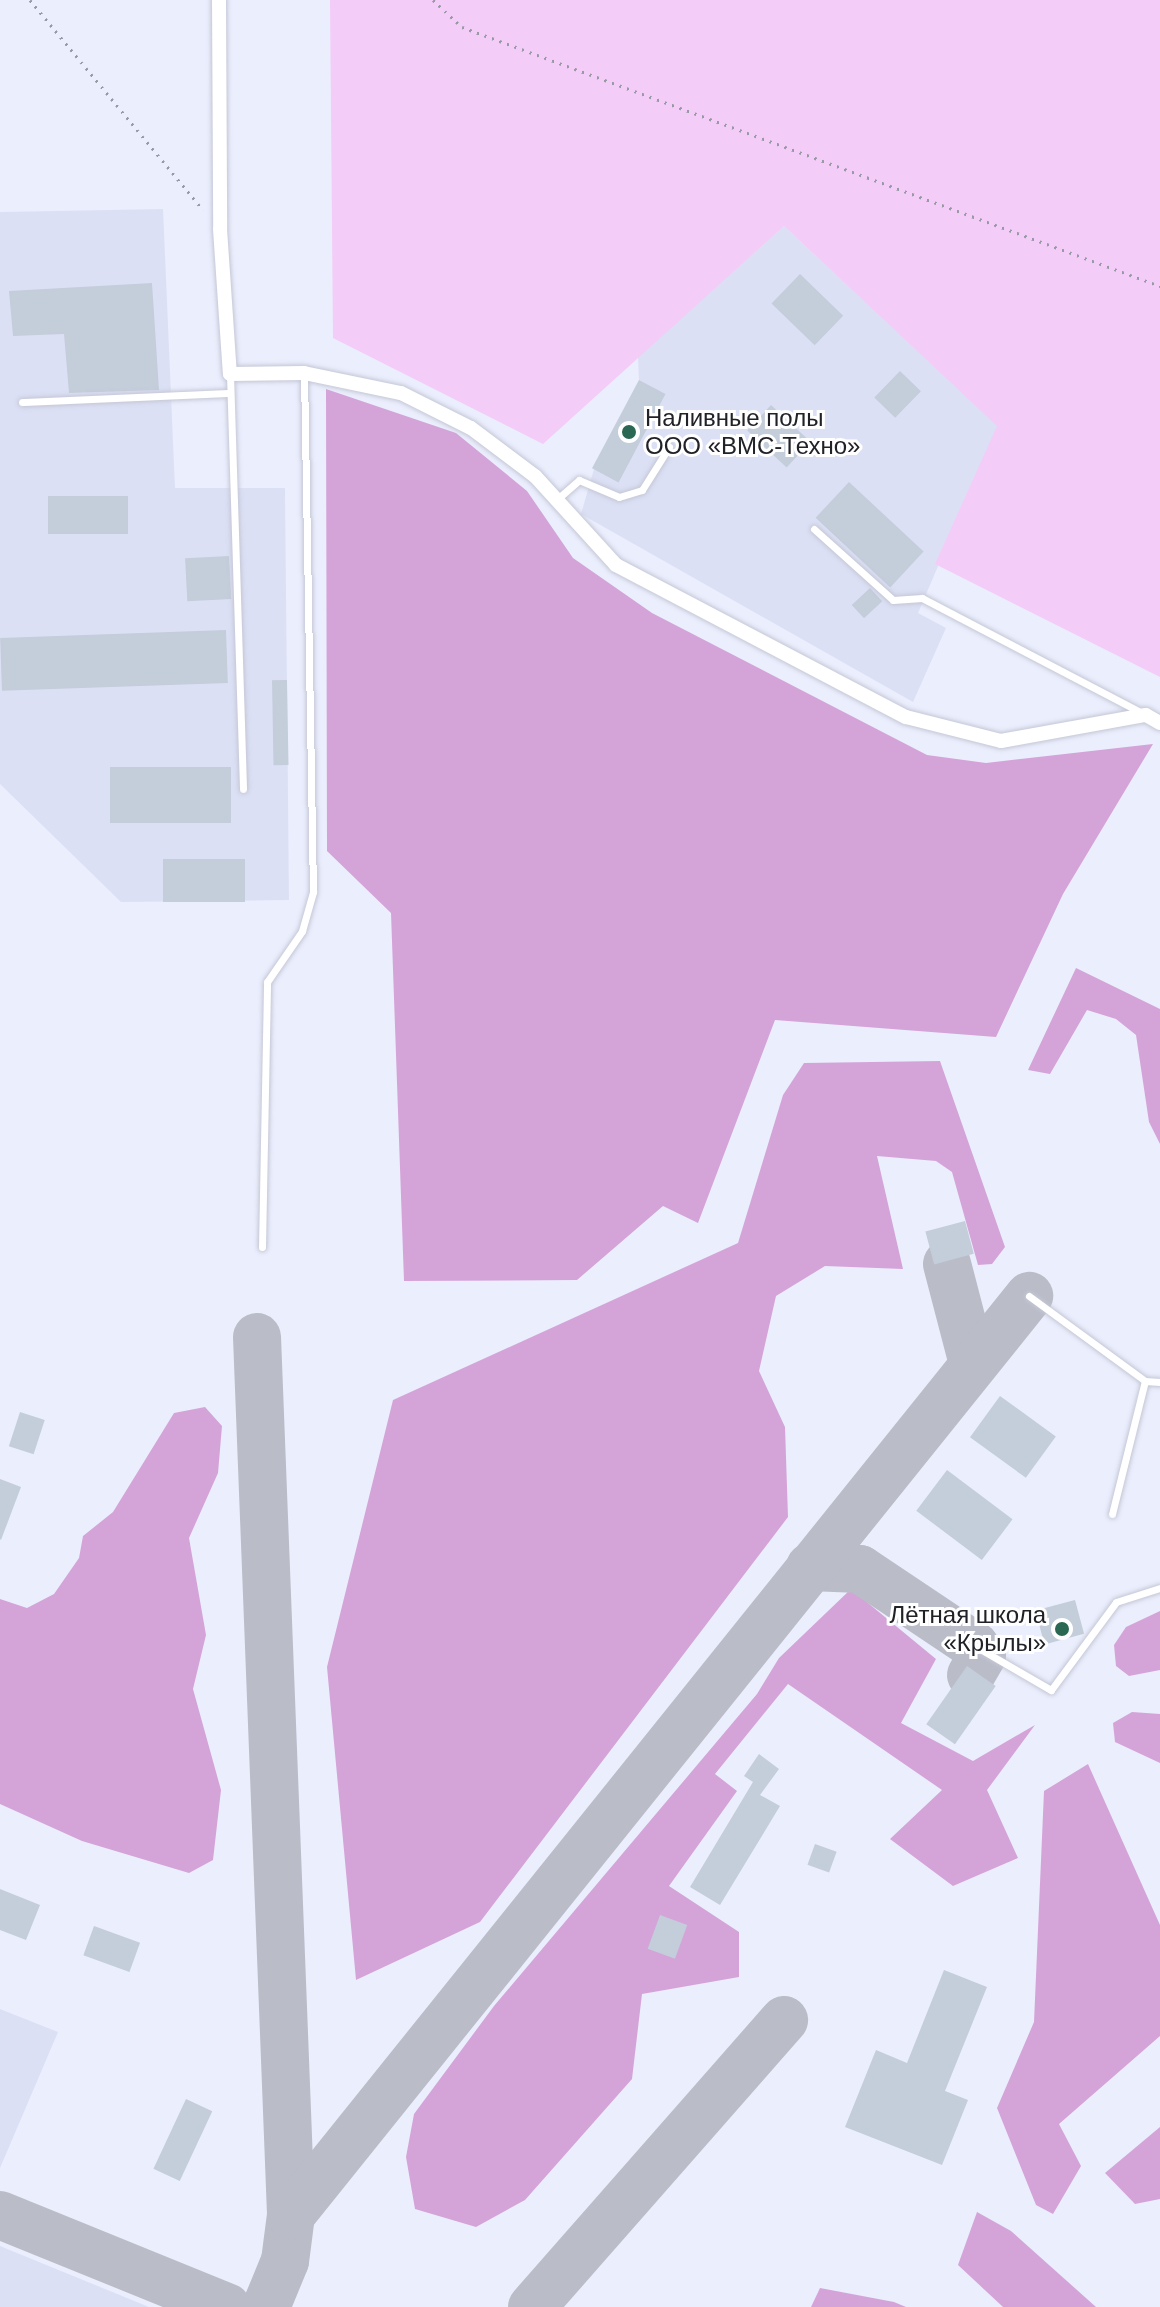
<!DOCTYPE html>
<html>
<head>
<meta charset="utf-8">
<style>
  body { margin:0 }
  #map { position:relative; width:1160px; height:2307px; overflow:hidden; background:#ebeefd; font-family:Arial,sans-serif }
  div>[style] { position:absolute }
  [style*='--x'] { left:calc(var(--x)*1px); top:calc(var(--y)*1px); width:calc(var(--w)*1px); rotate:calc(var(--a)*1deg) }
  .built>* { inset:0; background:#dce0f5 }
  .green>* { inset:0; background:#f3ccf7 }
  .forest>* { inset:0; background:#d4a4d9 }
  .taxiway>* { height:48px; margin:-24px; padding:0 24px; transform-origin:24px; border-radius:24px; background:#babcc8 }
  .building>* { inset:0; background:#c4cdda; transform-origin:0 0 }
  .path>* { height:3px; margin-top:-1.5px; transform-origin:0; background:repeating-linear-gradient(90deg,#9799a4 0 2px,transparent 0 8px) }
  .roads { filter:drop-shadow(0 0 2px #c4c7d5) drop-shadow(0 0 2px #c4c7d5) }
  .service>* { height:7px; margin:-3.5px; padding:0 3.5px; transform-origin:3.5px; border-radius:3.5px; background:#fff }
  .minor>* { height:14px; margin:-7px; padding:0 7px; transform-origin:7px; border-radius:7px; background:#fff }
  .dots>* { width:22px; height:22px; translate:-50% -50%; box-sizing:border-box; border:4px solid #fff; border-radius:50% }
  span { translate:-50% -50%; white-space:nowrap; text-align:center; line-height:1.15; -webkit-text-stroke:6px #fff; paint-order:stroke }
  .poi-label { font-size:24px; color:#212227 }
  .left { translate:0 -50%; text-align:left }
  .right { translate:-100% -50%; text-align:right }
</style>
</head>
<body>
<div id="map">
  <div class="built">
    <div style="clip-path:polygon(163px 209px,175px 488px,285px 488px,289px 900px,121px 902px,0 784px,0 212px)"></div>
    <div style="clip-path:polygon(784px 226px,998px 426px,918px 613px,946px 628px,913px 702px,581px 514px,594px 469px,639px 381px,638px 357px)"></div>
    <div style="clip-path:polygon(0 2009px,58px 2032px,0 2168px)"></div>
    <div style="clip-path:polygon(0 2246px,149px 2307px,0 2307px)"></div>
  </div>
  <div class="green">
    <div style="clip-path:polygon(330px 0,1160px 0,1160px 677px,935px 564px,997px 426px,784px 226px,543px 444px,333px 338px)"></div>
  </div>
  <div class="forest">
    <div style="clip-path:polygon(326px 389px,456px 433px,527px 491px,573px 558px,652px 613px,927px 755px,986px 763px,1153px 744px,1063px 894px,996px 1037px,775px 1020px,698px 1223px,663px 1206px,577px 1280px,404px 1281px,391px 913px,327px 851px)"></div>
    <div style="clip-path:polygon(1076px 968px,1160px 1009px,1160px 1144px,1149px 1122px,1136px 1035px,1116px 1019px,1087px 1010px,1050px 1074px,1028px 1070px)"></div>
    <div style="clip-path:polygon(940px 1061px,1005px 1247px,992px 1264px,978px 1265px,952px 1172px,936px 1161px,877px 1156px,903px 1269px,825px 1266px,776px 1296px,759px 1371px,785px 1427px,788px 1517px,480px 1922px,356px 1980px,327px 1667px,393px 1400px,738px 1243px,783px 1095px,804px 1063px)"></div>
    <div style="clip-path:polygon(205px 1407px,222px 1426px,218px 1473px,189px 1538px,206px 1635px,193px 1689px,221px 1790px,213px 1860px,189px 1873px,82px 1841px,0 1804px,0 1599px,27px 1608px,54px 1594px,79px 1558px,83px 1536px,113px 1512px,174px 1413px)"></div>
    <div style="clip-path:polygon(851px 1589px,936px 1659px,901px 1723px,973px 1761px,1035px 1725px,987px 1790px,1018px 1858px,953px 1886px,890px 1839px,942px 1790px,788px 1684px,715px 1774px,737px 1791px,669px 1886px,739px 1932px,739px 1977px,642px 1994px,632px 2079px,525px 2200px,476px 2227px,415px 2209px,406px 2157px,414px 2114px,494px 2006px,757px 1694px,779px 1658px)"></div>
    <div style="clip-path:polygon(1160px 1611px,1160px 1670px,1129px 1676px,1116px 1666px,1114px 1645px,1126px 1627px)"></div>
    <div style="clip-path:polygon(1132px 1712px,1160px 1714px,1160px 1763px,1115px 1742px,1113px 1723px)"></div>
    <div style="clip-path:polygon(1088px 1764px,1160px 1925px,1160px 2036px,1059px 2124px,1081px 2166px,1053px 2214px,1036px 2205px,997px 2108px,1034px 2022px,1044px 1791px)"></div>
    <div style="clip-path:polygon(1160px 2127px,1160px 2199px,1135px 2204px,1105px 2173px)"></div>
    <div style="clip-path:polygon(977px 2212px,1011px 2231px,1096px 2307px,1003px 2307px,958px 2265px)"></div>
    <div style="clip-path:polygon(820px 2288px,894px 2302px,906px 2307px,811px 2307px)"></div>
  </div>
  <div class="taxiway">
    <div style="--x:947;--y:1264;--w:99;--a:75.4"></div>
    <div style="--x:257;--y:1337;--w:879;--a:87.78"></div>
    <div style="--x:291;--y:2215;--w:46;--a:97.4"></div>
    <div style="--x:285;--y:2261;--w:50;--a:112.4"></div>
    <div style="--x:810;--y:1567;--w:50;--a:2.3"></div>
    <div style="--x:860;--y:1569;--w:138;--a:33.8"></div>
    <div style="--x:975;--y:1646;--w:12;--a:55"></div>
    <div style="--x:982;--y:1656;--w:22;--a:120"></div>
    <div style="--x:0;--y:2215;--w:245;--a:22.1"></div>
    <div style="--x:291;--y:2215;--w:1179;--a:-51.23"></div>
    <div style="--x:532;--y:2307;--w:382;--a:-48.7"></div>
  </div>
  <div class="building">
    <div style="left:800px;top:274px;width:60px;height:41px;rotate:44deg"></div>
    <div style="clip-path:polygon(152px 283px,159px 390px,69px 393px,64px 334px,13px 336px,9px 291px)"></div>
    <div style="left:900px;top:371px;width:29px;height:37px;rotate:44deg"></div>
    <div style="left:639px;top:380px;width:30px;height:100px;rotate:28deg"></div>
    <div style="left:771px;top:405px;width:54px;height:35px;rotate:43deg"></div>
    <div style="left:849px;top:482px;width:102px;height:49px;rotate:43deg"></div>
    <div style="left:128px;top:496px;width:38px;height:80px;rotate:90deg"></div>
    <div style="left:229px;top:556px;width:43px;height:44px;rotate:87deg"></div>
    <div style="left:870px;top:588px;width:18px;height:25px;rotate:47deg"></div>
    <div style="left:226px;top:630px;width:53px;height:226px;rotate:88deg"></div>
    <div style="left:287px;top:680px;width:85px;height:15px;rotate:89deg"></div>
    <div style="left:110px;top:767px;width:121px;height:56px"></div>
    <div style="left:163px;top:859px;width:82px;height:43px"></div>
    <div style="left:965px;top:1221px;width:34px;height:41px;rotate:75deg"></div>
    <div style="left:1000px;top:1396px;width:69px;height:51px;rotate:36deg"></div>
    <div style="left:20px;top:1412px;width:26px;height:36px;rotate:18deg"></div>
    <div style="left:947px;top:1470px;width:82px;height:51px;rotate:37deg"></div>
    <div style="clip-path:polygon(0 1479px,21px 1487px,1px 1540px,0 1539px)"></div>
    <div style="left:1075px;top:1600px;width:35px;height:41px;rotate:75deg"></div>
    <div style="left:967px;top:1666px;width:35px;height:71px;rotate:35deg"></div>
    <div style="clip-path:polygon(759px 1754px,779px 1769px,760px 1795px,780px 1806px,720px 1905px,690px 1887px,753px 1782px,744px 1776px)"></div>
    <div style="left:815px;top:1844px;width:23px;height:22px;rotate:20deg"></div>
    <div style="clip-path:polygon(0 1889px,40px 1905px,26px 1940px,0 1930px)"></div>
    <div style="left:660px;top:1915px;width:29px;height:36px;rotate:20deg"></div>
    <div style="left:94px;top:1926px;width:49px;height:31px;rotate:20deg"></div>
    <div style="clip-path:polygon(944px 1970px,987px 1987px,945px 2091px,968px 2100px,942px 2165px,845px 2127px,876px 2050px,907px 2063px)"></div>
    <div style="left:186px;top:2099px;width:29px;height:77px;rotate:25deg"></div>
  </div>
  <div class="path">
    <div style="--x:30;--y:0;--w:272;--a:50.5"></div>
    <div style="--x:433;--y:0;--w:40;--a:43"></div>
    <div style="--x:462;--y:27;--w:745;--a:20.36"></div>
  </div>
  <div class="roads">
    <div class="service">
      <div style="--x:230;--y:374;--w:415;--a:88.2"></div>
      <div style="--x:22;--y:402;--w:208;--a:-2.5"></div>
      <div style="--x:555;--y:501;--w:32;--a:-41"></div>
      <div style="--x:579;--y:480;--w:43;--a:23"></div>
      <div style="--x:619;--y:497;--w:24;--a:-17"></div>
      <div style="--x:642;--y:490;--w:51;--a:-57.9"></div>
      <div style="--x:814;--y:529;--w:106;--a:41.9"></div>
      <div style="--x:893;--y:600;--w:29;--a:-4"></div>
      <div style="--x:922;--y:598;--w:250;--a:27.6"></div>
      <div style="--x:262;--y:1247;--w:265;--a:-88.9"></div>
      <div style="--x:267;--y:982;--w:62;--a:-55.5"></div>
      <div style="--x:302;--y:931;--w:41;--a:-74.2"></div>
      <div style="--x:313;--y:892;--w:519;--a:-90.99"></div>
      <div style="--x:1029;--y:1296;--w:144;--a:36.2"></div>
      <div style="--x:1145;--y:1381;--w:15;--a:4"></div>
      <div style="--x:1112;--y:1514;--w:137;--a:-76.1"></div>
      <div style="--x:975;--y:1646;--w:88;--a:30.1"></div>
      <div style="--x:1051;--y:1690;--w:109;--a:-53.5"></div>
      <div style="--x:1116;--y:1602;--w:46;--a:-17.7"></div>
    </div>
    <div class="minor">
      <div style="--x:219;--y:0;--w:229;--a:89.7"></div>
      <div style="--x:220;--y:229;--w:145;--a:86.1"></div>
      <div style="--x:230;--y:374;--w:74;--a:-0.8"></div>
      <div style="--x:304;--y:373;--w:99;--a:11.7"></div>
      <div style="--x:401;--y:393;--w:78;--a:26.6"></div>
      <div style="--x:471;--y:428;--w:80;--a:36.9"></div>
      <div style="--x:535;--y:476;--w:120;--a:47.7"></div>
      <div style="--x:616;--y:565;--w:327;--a:27.7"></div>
      <div style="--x:906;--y:717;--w:98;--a:14.2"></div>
      <div style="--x:1001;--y:741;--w:147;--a:-10.2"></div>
      <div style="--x:1146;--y:715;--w:16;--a:30"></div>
    </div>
  </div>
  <div class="dots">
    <div style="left:629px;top:432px;background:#2b6853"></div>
    <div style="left:1062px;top:1629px;background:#2b6853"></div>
  </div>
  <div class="poi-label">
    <span class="left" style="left:645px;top:432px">Наливные полы<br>ООО «ВМС-Техно»</span>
    <span class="right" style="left:1046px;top:1629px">Лётная школа<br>«Крылы»</span>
  </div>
</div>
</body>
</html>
